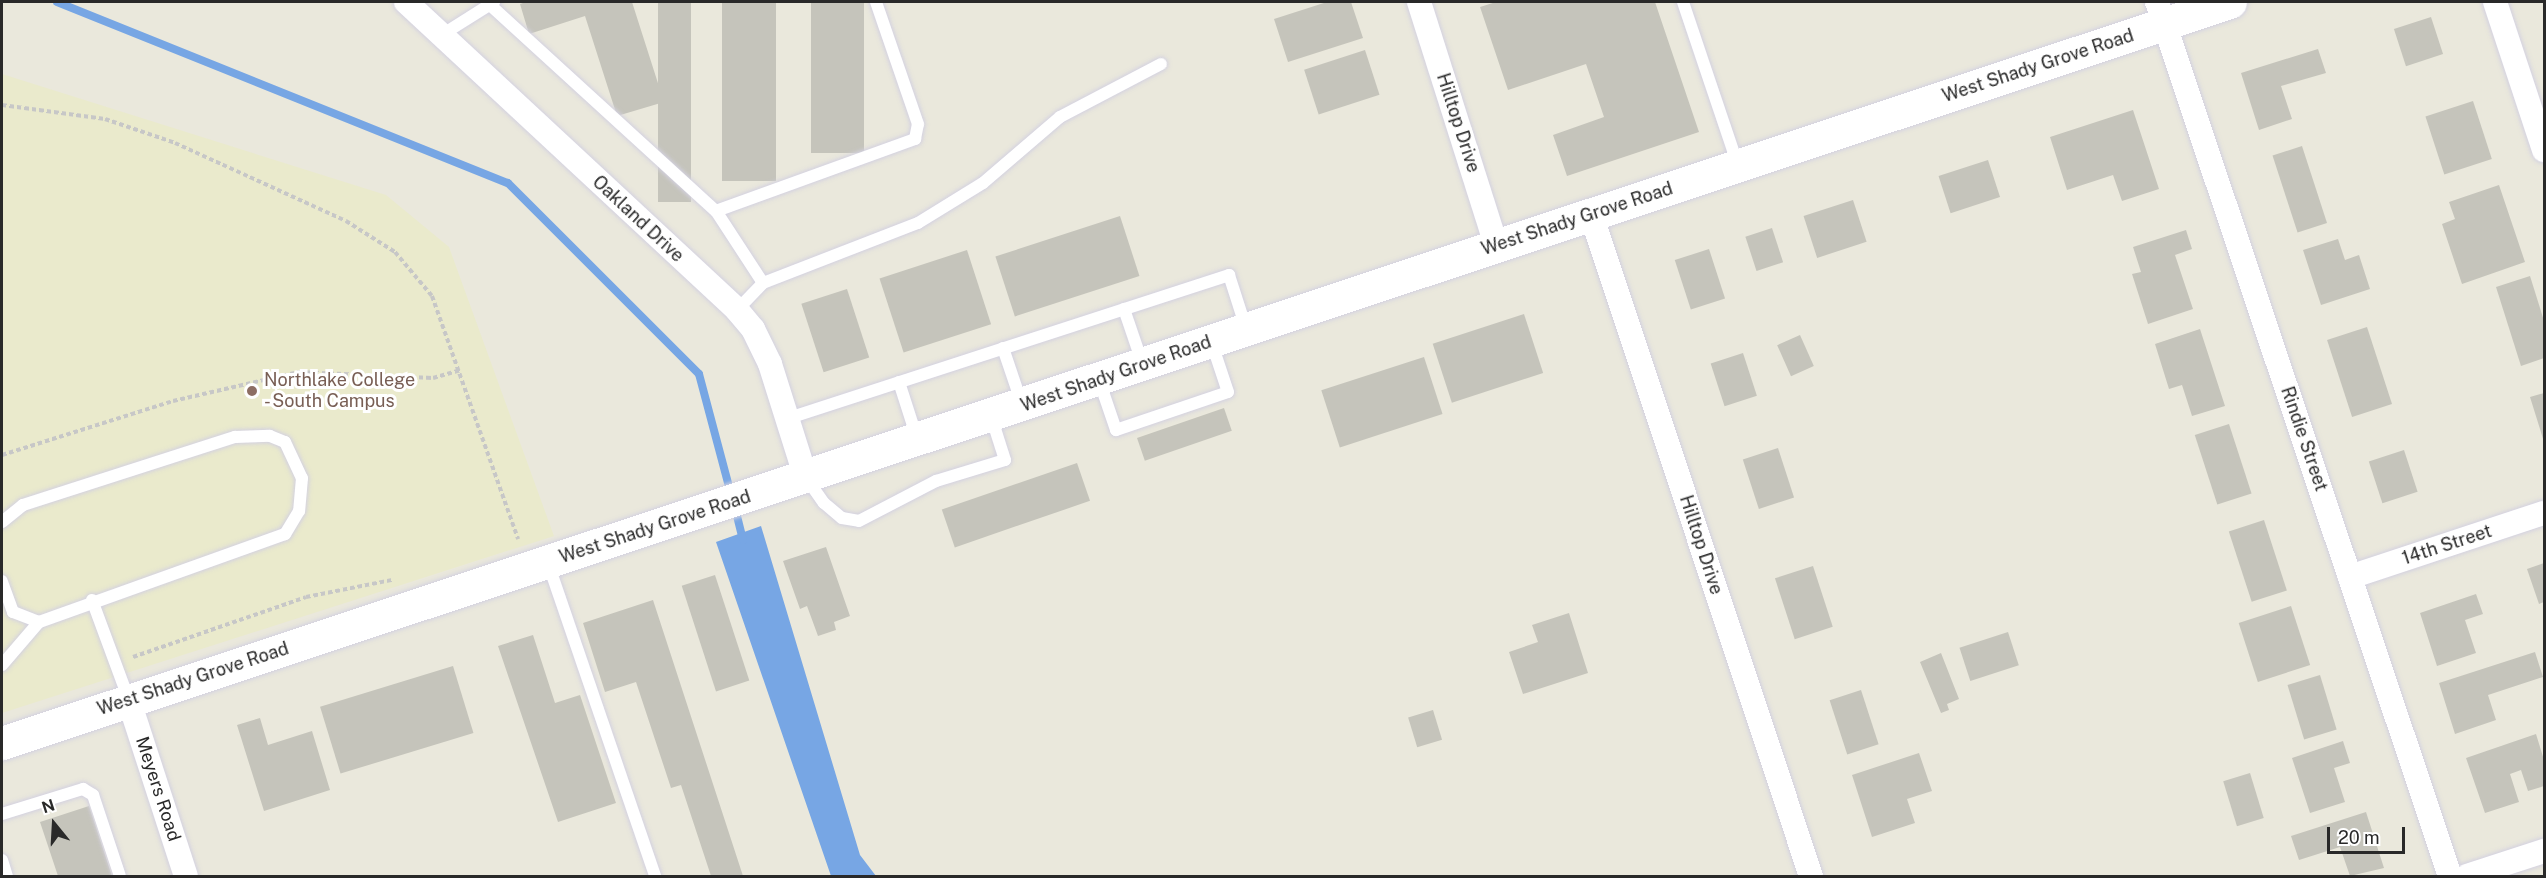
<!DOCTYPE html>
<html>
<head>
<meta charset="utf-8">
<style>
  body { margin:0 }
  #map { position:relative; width:2546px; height:878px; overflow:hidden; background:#eae8dc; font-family:"Public Sans",sans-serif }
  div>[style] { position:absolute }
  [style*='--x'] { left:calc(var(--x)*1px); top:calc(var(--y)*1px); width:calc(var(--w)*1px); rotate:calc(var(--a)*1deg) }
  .education>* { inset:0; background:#eaeacc }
  .water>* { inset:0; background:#77a6e4 }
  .stream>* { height:8px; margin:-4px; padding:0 4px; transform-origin:4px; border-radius:4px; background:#77a6e4 }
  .building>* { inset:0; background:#c5c4bb; transform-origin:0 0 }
  .path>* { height:4px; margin-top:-2px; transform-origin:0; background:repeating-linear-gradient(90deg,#c7c7c7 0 4.5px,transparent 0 7.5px) }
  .roads { filter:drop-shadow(0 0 2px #d3d1e0) drop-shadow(0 0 2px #d3d1e0) }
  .service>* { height:12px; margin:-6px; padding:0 6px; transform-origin:6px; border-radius:6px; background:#fff }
  .minor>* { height:24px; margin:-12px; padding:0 12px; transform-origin:12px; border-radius:12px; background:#fff }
  .secondary>* { height:33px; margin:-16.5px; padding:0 16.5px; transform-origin:16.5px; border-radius:16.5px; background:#fff }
  .dots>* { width:16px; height:16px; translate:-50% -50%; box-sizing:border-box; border:3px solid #fff; border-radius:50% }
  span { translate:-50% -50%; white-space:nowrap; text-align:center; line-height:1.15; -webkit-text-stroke:6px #fff; paint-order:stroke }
  .street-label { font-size:18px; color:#292929 }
  .education-label { font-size:18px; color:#785e54 }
  .left { translate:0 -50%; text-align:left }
  .frame { position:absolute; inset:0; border:3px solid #292929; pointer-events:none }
  .north { position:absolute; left:24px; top:794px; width:60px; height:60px; -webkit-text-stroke:4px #fff; paint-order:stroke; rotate:342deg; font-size:16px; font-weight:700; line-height:24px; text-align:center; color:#292929 }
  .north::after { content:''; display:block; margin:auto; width:21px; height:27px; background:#292929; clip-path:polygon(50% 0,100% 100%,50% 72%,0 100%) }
  .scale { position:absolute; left:2327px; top:827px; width:78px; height:27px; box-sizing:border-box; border:3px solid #292929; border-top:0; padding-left:8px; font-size:18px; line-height:21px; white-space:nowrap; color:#292929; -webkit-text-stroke:4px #fff; paint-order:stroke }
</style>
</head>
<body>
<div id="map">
  <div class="education">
    <div style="clip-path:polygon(2px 74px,386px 195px,449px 247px,554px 536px,2px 713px)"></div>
  </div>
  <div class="water">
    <div style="clip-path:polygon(761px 526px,860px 855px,876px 876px,831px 876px,716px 542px)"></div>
  </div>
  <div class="stream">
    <div style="--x:57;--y:2;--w:486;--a:21.9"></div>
    <div style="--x:508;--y:183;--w:270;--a:45"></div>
    <div style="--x:699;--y:374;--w:124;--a:75.1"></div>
    <div style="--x:735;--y:508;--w:33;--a:76"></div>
  </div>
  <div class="building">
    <div style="clip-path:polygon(526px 2px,632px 2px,664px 102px,617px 116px,585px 16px,529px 34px,520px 4px)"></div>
    <div style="left:658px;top:2px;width:33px;height:200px"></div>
    <div style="left:722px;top:2px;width:54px;height:179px"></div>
    <div style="left:811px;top:2px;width:53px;height:151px"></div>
    <div style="clip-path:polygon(1327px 2px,1351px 2px,1363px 38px,1288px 62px,1274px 19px)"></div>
    <div style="clip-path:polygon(1496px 2px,1655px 2px,1699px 132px,1567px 176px,1553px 135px,1604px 117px,1586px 64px,1508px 90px,1480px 7px)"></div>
    <div style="left:2431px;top:17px;width:39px;height:39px;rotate:72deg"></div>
    <div style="clip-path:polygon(2318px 49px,2326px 73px,2281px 86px,2292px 119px,2259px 130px,2241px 73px)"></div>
    <div style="left:1365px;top:50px;width:47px;height:64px;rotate:72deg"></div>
    <div style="left:2473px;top:101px;width:61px;height:50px;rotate:72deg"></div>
    <div style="clip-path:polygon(2133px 110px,2159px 189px,2122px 201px,2113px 175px,2067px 190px,2050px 137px)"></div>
    <div style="left:2302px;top:146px;width:81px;height:31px;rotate:72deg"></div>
    <div style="left:1988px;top:160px;width:39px;height:52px;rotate:72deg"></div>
    <div style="clip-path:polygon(2499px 185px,2525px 262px,2462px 284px,2442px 224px,2455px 219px,2449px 202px)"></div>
    <div style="left:1853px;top:200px;width:44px;height:52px;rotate:72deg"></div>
    <div style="left:1120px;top:216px;width:63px;height:131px;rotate:72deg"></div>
    <div style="left:1772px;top:228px;width:36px;height:28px;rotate:72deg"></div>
    <div style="clip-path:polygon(2186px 230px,2192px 249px,2175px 255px,2193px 309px,2148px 324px,2132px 274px,2141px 272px,2133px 247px)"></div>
    <div style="clip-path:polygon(2338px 239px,2345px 260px,2359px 255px,2370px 289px,2321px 305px,2303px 250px)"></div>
    <div style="left:1709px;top:249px;width:52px;height:36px;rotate:72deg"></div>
    <div style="left:967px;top:250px;width:78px;height:92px;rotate:72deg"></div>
    <div style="clip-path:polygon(2530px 276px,2544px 321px,2544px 358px,2521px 366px,2496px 287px)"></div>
    <div style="left:847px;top:289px;width:72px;height:48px;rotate:72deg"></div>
    <div style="left:1524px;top:314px;width:62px;height:96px;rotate:72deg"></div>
    <div style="left:2367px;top:327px;width:81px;height:42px;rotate:72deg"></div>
    <div style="clip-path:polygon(2200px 329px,2225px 406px,2192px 416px,2182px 385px,2169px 389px,2155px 344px)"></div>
    <div style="left:1800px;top:335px;width:34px;height:25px;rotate:66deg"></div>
    <div style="left:1743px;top:353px;width:45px;height:34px;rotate:72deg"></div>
    <div style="left:1424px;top:357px;width:60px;height:108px;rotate:72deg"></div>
    <div style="clip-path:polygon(2544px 393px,2544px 442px,2530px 397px)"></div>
    <div style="left:1224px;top:408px;width:24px;height:92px;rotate:71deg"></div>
    <div style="left:2229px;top:424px;width:73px;height:36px;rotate:72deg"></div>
    <div style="left:1778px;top:448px;width:52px;height:37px;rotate:72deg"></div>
    <div style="left:2404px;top:450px;width:44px;height:37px;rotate:72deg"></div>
    <div style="left:1077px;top:463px;width:40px;height:143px;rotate:71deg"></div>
    <div style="left:2264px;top:520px;width:74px;height:37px;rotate:72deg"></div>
    <div style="clip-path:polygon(826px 547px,850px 616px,834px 622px,836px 630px,818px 636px,807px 606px,800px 609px,783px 561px)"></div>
    <div style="clip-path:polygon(2544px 563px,2544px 602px,2539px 604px,2527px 569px)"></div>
    <div style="left:1813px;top:566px;width:64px;height:40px;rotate:72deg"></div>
    <div style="left:715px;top:575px;width:111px;height:35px;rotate:72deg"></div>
    <div style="clip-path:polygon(2476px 594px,2483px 614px,2465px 620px,2476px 653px,2437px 666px,2420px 613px)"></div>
    <div style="clip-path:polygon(653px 600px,743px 876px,711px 876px,681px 785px,671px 788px,636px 682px,605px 692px,583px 623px)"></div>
    <div style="left:2291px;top:606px;width:62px;height:55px;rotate:72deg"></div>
    <div style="clip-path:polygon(1569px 613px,1588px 673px,1523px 694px,1509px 652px,1538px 642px,1532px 625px)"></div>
    <div style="left:2008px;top:632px;width:35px;height:51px;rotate:72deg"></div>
    <div style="clip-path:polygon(533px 635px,555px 703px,580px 695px,616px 803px,558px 822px,498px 646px)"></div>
    <div style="clip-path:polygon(2535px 652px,2543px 677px,2488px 695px,2496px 720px,2455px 734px,2439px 683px)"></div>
    <div style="clip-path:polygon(1941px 653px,1959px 699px,1947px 704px,1949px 710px,1941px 713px,1920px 662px)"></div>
    <div style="left:453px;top:666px;width:70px;height:139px;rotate:73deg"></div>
    <div style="left:2320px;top:675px;width:57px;height:34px;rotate:73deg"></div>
    <div style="left:1861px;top:690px;width:57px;height:33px;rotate:72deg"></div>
    <div style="left:1433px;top:710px;width:31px;height:26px;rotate:73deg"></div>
    <div style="clip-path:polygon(260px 718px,268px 745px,312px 731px,330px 790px,264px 811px,237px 725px)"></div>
    <div style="clip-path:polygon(2536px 734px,2544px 760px,2544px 786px,2528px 791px,2521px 770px,2510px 774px,2519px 802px,2485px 813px,2466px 758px)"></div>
    <div style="clip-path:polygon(2343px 741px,2350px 763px,2334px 768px,2345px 802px,2310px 813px,2292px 758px)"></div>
    <div style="clip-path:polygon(1919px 753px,1932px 791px,1907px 799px,1915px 823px,1872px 837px,1852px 775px)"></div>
    <div style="left:2250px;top:773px;width:47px;height:28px;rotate:73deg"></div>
    <div style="clip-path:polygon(89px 806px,112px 876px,58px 876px,40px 822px)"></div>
    <div style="clip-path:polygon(2366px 812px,2384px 868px,2350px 876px,2340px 847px,2299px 860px,2291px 836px)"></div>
  </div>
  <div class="path">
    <div style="--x:2;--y:105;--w:104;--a:7.7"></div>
    <div style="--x:105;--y:119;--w:74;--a:18.9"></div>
    <div style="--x:175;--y:143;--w:188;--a:24.5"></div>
    <div style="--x:346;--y:221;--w:58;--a:32.3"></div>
    <div style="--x:395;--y:252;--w:57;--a:49.9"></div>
    <div style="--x:432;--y:296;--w:258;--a:70.5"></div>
    <div style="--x:2;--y:455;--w:179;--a:-17.5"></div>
    <div style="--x:173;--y:401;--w:129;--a:-13"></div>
    <div style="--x:299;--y:372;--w:134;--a:2.6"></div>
    <div style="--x:433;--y:378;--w:29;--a:-16"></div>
    <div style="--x:133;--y:657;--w:183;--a:-19.1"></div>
    <div style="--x:306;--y:597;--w:88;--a:-11.2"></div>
  </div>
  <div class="roads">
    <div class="service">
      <div style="--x:1683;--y:2;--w:172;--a:71.4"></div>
      <div style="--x:489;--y:4;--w:307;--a:42.4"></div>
      <div style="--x:440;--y:36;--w:64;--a:-32.2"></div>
      <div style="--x:763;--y:283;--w:166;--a:-21.2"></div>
      <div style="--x:918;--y:223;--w:76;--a:-31.6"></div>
      <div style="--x:983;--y:183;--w:101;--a:-40.6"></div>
      <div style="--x:1060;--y:117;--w:114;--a:-27.7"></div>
      <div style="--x:1124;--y:309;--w:56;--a:71.2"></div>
      <div style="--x:737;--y:310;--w:37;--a:-46"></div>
      <div style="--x:763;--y:283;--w:86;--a:-123.1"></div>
      <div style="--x:716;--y:211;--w:212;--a:-19.9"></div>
      <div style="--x:915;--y:139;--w:15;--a:-79"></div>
      <div style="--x:918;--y:124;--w:129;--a:-109"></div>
      <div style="--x:1003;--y:348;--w:59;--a:71.3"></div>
      <div style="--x:1099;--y:380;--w:53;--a:71.2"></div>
      <div style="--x:1116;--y:430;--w:118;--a:-18.7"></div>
      <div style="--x:1228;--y:392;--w:51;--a:-108.4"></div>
      <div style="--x:899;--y:382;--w:59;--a:72.2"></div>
      <div style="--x:789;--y:418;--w:463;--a:-18"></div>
      <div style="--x:1229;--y:275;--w:56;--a:72.2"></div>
      <div style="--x:807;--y:479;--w:29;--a:55"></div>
      <div style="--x:824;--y:503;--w:23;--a:40"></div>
      <div style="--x:842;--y:518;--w:17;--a:10"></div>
      <div style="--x:859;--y:521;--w:87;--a:-27.5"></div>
      <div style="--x:936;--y:481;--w:72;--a:-16.9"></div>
      <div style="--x:1005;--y:460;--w:46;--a:-107.7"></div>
      <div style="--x:2;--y:522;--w:27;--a:-39"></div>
      <div style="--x:23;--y:505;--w:223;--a:-17.8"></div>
      <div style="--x:235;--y:437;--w:35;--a:-2"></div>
      <div style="--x:270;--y:436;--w:16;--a:22"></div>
      <div style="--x:285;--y:442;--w:40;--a:65"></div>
      <div style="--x:302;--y:478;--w:33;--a:95"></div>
      <div style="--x:299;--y:511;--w:27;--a:121"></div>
      <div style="--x:285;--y:534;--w:261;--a:160.3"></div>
      <div style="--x:39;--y:622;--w:28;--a:-159"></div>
      <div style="--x:13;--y:612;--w:33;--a:-110"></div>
      <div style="--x:548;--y:563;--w:331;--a:71.1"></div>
      <div style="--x:92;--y:600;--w:107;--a:69.7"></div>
      <div style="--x:2;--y:665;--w:57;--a:-49.3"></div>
      <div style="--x:2;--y:814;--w:85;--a:-17.2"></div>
      <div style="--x:83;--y:789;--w:12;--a:31"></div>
      <div style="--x:93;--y:795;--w:85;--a:71.6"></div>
      <div style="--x:2;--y:860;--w:17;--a:73"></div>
    </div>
    <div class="minor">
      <div style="--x:406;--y:2;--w:452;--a:42.9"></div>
      <div style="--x:737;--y:310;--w:25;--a:50"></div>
      <div style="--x:753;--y:329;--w:39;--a:64"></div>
      <div style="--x:770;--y:364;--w:120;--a:72.5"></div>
      <div style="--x:1419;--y:2;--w:255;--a:72.4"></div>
      <div style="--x:2157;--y:2;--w:922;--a:71.47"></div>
      <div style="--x:2495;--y:2;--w:156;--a:71.7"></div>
      <div style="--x:1591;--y:214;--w:698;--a:71.62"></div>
      <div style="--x:2350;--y:577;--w:204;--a:-18.3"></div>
      <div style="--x:129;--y:701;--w:184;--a:72"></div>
      <div style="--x:2467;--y:876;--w:81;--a:-18"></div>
    </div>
    <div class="secondary">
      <div style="--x:2;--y:743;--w:2348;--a:-18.4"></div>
    </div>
  </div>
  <div class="dots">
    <div style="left:252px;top:391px;background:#8d6e63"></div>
  </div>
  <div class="street-label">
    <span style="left:2038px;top:66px;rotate:-18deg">West Shady Grove Road</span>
    <span style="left:1458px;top:123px;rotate:72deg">Hilltop Drive</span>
    <span style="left:638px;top:219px;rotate:43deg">Oakland Drive</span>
    <span style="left:1577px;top:219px;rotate:-18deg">West Shady Grove Road</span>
    <span style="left:1116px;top:374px;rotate:-19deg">West Shady Grove Road</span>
    <span style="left:2304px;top:439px;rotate:71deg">Rindie Street</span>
    <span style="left:655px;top:527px;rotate:-18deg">West Shady Grove Road</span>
    <span style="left:1701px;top:545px;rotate:72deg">Hilltop Drive</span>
    <span style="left:2447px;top:545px;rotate:-18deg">14th Street</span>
    <span style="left:193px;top:679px;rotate:-18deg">West Shady Grove Road</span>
    <span style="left:158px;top:789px;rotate:72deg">Meyers Road</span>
  </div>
  <div class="education-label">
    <span class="left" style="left:264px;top:391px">Northlake College<br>- South Campus</span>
  </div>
  <div class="frame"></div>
  <div class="north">N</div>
  <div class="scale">20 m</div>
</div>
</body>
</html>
